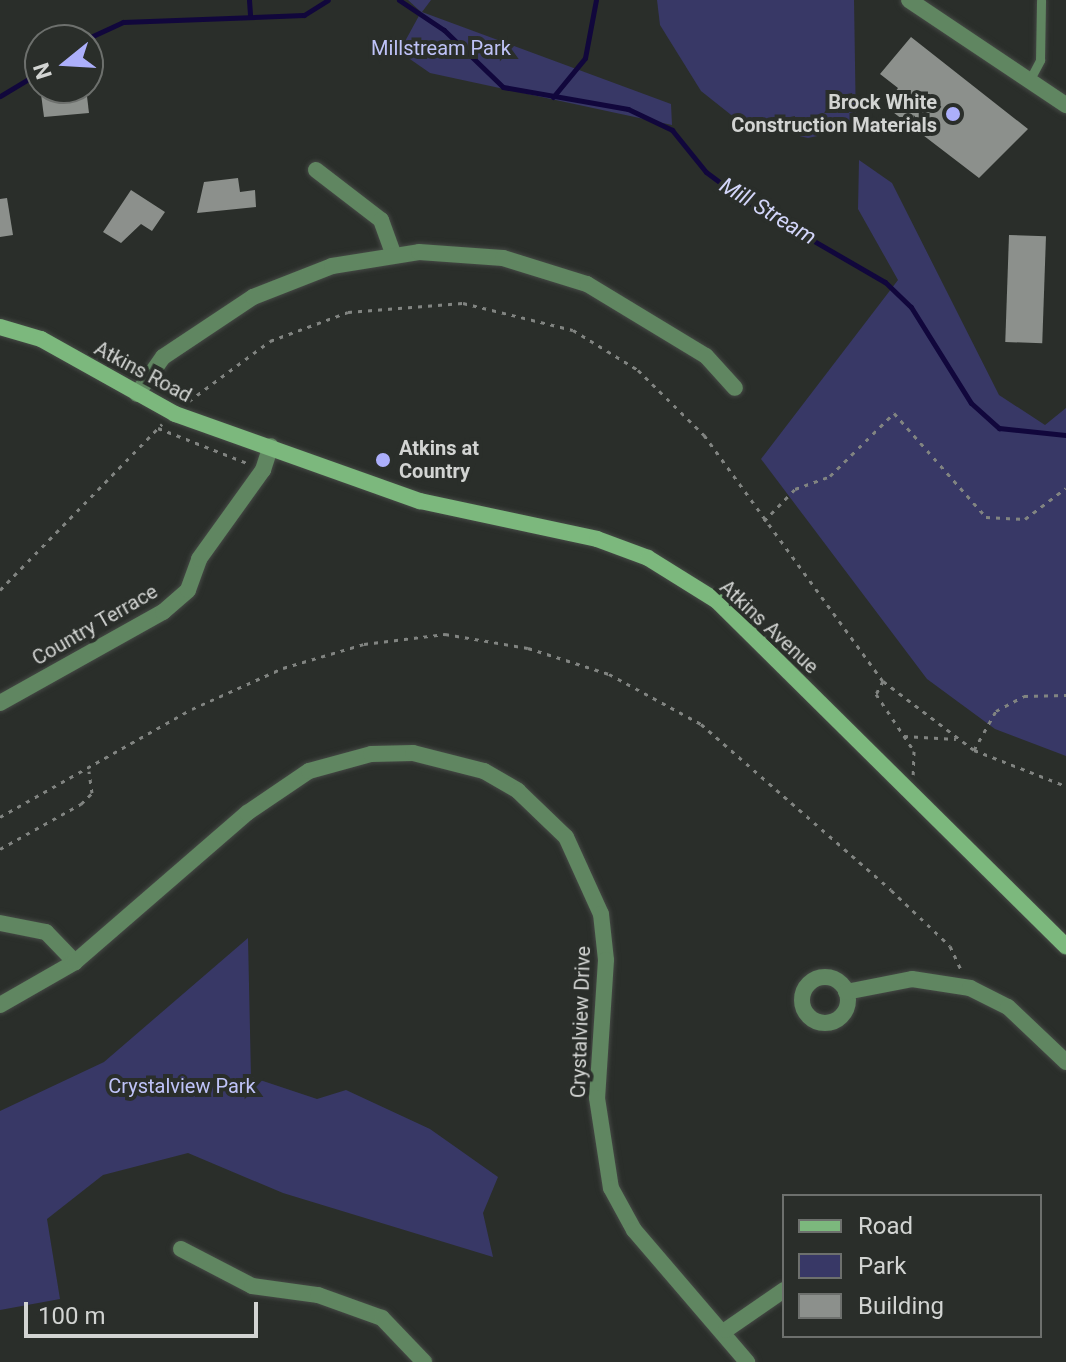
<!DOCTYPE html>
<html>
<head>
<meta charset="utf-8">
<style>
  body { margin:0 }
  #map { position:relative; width:1066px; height:1362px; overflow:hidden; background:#2a2e2a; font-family:Roboto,sans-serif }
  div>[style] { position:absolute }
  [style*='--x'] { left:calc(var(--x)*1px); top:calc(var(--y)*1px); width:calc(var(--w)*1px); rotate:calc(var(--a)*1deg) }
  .green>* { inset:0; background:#383866 }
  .stream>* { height:5px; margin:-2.5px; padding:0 2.5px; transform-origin:2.5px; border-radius:2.5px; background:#11073c }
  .building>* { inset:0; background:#8c908c; transform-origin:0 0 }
  .path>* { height:3px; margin-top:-1.5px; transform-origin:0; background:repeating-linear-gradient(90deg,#818481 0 4px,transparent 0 10px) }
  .roads { filter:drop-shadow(0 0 2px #454945) drop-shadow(0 0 2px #454945) }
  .lane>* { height:9px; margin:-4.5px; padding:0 4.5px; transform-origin:4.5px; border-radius:4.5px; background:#608661 }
  .street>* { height:16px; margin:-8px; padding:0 8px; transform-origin:8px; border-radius:8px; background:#608661 }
  .street>.ring { margin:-8px; padding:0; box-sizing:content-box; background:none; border:16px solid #608661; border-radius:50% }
  .secondary>* { height:16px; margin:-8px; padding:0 8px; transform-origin:8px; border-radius:8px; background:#7cb87d }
  .dots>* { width:22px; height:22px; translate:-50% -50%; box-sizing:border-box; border:4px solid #2a2e2a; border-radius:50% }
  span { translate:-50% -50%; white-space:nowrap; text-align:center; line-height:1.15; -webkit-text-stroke:8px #2a2e2a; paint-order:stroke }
  .park-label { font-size:20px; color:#bfc3f8 }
  .poi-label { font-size:20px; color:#d2d4d2; font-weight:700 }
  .right { translate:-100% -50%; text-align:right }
  .left { translate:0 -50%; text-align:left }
  .street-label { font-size:20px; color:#d2d4d2 }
  .water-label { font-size:22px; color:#d2d5f9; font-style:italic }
  .legend { position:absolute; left:782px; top:1194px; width:260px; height:144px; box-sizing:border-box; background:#2a2e2a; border:2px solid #6d706d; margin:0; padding:10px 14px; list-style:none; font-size:24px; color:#d2d4d2 }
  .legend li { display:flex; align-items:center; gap:16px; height:40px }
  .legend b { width:40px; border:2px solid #6d706d }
  .north { position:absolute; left:24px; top:24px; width:80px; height:80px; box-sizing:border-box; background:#2a2e2a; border:2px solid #6d706d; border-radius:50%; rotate:252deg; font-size:22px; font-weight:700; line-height:32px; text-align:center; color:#d2d4d2 }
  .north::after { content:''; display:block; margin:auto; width:28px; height:36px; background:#acaffb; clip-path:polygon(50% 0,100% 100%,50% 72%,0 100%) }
  .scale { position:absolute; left:24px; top:1302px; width:234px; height:36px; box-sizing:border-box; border:4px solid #d2d4d2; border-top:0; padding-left:10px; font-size:24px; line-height:28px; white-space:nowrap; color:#d2d4d2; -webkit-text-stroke:6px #2a2e2a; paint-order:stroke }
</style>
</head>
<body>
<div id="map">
  <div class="green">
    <div style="clip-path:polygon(408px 0,431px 0,422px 12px,671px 104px,672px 125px,430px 73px,407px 57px,403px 45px,421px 12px)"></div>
    <div style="clip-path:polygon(657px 0,854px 0,856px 128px,808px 138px,740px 122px,701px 91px,660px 25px)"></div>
    <div style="clip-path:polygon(859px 160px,892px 183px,999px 395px,1045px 425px,1066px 408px,1066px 756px,995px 729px,927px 679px,761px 459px,898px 280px,858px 209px)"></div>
    <div style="clip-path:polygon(248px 938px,251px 1077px,317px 1099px,346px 1090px,430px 1129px,498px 1177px,483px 1213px,493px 1257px,283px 1193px,188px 1153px,103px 1175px,47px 1219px,60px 1299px,0 1310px,0 1111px,104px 1062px)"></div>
  </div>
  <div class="stream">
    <div style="--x:249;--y:0;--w:16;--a:86"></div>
    <div style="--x:399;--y:0;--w:54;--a:33.7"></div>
    <div style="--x:444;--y:30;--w:82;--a:44"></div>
    <div style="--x:503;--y:87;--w:127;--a:10"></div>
    <div style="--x:628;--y:109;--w:49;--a:25.5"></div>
    <div style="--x:672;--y:130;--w:54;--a:51"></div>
    <div style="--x:706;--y:172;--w:49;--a:36.6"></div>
    <div style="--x:745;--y:201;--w:162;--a:30.1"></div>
    <div style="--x:885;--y:282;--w:36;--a:44"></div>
    <div style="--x:911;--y:307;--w:113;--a:58"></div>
    <div style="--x:971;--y:403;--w:38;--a:42"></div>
    <div style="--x:999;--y:428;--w:67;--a:6"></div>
    <div style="--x:84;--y:40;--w:43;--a:-24.8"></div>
    <div style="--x:123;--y:22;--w:181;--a:-2.2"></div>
    <div style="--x:304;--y:15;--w:28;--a:-32"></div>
    <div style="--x:0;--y:96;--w:47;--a:-31"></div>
    <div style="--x:553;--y:97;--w:50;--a:-50.6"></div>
    <div style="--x:585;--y:58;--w:59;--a:-79.3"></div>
  </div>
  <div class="building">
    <div style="clip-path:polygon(911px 37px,1028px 129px,979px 178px,885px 106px,898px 88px,880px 74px)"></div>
    <div style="clip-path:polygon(65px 88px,86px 88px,89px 113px,44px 117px,41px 94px)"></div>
    <div style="clip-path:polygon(238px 178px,240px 192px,255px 190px,256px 207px,197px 213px,204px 182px)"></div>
    <div style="clip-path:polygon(131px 190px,165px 212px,152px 231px,141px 224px,121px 243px,103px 232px)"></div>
    <div style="clip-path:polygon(7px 198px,13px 235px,0 237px,0 199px)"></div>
    <div style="left:1009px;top:235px;width:37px;height:107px;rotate:2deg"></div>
  </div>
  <div class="path">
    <div style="--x:189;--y:401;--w:101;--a:-36.5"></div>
    <div style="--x:270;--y:341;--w:83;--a:-20.4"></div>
    <div style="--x:348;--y:312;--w:115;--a:-4.5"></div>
    <div style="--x:463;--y:303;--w:113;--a:13.8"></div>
    <div style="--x:573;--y:330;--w:76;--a:31.6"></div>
    <div style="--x:638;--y:370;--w:93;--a:44.6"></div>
    <div style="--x:704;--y:435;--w:304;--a:54"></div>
    <div style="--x:883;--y:681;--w:114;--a:37.2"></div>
    <div style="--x:974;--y:750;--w:99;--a:21.4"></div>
    <div style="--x:158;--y:428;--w:96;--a:21.5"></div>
    <div style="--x:764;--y:521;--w:45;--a:-45.9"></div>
    <div style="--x:795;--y:489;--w:37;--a:-20"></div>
    <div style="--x:830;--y:476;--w:90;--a:-44.5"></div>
    <div style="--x:894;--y:413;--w:139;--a:48.5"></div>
    <div style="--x:986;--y:517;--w:39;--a:3"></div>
    <div style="--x:1025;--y:519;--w:51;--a:-37.1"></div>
    <div style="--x:0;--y:590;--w:232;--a:-45.7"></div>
    <div style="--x:883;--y:681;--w:15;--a:118"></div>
    <div style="--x:876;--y:694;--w:69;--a:56.3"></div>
    <div style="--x:914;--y:751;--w:24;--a:92"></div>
    <div style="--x:904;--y:736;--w:52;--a:3.3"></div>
    <div style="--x:974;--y:750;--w:45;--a:-60.6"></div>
    <div style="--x:996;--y:711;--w:32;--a:-28"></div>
    <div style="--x:1024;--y:696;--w:42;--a:-1.4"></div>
    <div style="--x:0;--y:817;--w:220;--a:-29.4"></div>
    <div style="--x:192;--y:709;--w:100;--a:-24.3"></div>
    <div style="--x:283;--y:668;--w:84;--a:-16.5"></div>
    <div style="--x:364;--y:644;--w:82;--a:-7"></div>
    <div style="--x:445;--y:634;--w:84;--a:9.6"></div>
    <div style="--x:528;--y:648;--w:85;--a:17.8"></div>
    <div style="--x:609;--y:674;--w:105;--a:28.5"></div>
    <div style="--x:701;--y:724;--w:252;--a:41.1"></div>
    <div style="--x:891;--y:890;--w:81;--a:43.5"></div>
    <div style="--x:950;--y:946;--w:26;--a:65"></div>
    <div style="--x:0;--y:849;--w:93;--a:-29.1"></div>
    <div style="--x:81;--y:804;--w:16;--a:-45"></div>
    <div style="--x:92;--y:793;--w:22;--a:-98"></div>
  </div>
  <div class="roads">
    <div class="lane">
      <div style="--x:1029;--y:81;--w:24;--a:-62"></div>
      <div style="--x:1040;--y:60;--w:60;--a:-89"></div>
    </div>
    <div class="street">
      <div style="--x:909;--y:0;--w:189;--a:33.8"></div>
      <div style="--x:316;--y:170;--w:82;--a:37.6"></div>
      <div style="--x:381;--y:220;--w:35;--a:70"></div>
      <div style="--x:137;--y:394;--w:45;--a:-54.9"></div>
      <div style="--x:163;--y:357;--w:108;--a:-33.7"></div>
      <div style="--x:253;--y:297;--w:85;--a:-21.4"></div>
      <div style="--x:332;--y:266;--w:88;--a:-9.1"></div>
      <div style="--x:419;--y:252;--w:84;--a:4.1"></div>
      <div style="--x:503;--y:258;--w:88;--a:17.2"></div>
      <div style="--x:587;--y:284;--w:139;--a:31.2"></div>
      <div style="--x:706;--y:356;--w:43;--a:47.8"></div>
      <div style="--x:0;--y:703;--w:187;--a:-29.2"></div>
      <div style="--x:163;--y:612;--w:33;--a:-41"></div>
      <div style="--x:188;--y:590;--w:33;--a:-70"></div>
      <div style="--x:199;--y:559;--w:110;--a:-54.3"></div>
      <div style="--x:263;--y:470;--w:25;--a:-72"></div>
      <div style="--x:0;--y:923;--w:47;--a:11.1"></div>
      <div style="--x:46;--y:932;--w:42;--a:46"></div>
      <div class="ring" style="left:802px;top:977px;width:30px;height:30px"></div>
      <div style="--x:846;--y:992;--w:67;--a:-11.1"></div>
      <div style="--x:912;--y:979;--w:59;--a:8.8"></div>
      <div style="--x:970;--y:988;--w:42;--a:26.6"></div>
      <div style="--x:1008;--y:1007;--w:80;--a:43.5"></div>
      <div style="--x:0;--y:1005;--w:86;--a:-29.8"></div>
      <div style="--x:75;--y:962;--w:228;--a:-40.9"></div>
      <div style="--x:247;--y:813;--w:75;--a:-34.1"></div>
      <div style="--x:309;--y:771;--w:64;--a:-15.3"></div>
      <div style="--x:371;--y:754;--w:42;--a:-1.4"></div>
      <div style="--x:413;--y:753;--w:73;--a:14.2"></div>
      <div style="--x:484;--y:771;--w:39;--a:30"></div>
      <div style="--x:518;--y:791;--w:66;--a:43.8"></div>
      <div style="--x:566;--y:837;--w:85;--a:65.6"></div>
      <div style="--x:601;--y:914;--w:46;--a:83.8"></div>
      <div style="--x:606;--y:960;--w:138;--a:93.7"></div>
      <div style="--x:597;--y:1098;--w:91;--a:81.2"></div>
      <div style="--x:611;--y:1188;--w:48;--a:61.3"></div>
      <div style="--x:634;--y:1230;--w:174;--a:49.4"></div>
      <div style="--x:181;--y:1249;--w:80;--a:27.5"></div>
      <div style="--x:252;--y:1286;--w:67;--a:7.8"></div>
      <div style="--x:318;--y:1295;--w:68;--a:19.8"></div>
      <div style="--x:382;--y:1318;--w:61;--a:46.3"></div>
      <div style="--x:726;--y:1330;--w:70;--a:-34.6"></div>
    </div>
    <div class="secondary">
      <div style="--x:0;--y:327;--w:43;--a:16.3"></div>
      <div style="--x:41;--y:339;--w:154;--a:29.2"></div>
      <div style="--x:175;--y:414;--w:260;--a:19.6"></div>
      <div style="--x:420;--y:501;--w:181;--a:12.1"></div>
      <div style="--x:597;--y:539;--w:54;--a:20.4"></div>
      <div style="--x:648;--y:558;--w:81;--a:31.9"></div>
      <div style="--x:717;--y:601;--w:491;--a:44.7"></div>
    </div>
  </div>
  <div class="dots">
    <div style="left:953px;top:114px;background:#acaffb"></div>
    <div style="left:383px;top:460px;background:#acaffb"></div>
  </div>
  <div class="park-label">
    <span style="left:441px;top:48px">Millstream Park</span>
    <span style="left:182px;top:1086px">Crystalview Park</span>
  </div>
  <div class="poi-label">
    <span class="right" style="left:937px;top:114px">Brock White<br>Construction Materials</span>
    <span class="left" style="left:399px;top:460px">Atkins at<br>Country</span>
  </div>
  <div class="street-label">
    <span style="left:143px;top:372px;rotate:28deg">Atkins Road</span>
    <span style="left:95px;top:625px;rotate:-30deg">Country Terrace</span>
    <span style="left:769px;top:627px;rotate:43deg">Atkins Avenue</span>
    <span style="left:581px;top:1022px;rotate:-88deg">Crystalview Drive</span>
  </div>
  <div class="water-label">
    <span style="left:768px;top:211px;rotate:31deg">Mill Stream</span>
  </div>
  <ul class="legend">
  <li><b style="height:10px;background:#7cb87d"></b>Road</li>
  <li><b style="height:22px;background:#383866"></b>Park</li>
  <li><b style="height:22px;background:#8c908c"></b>Building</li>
  </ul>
  <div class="north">N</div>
  <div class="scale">100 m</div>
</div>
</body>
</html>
